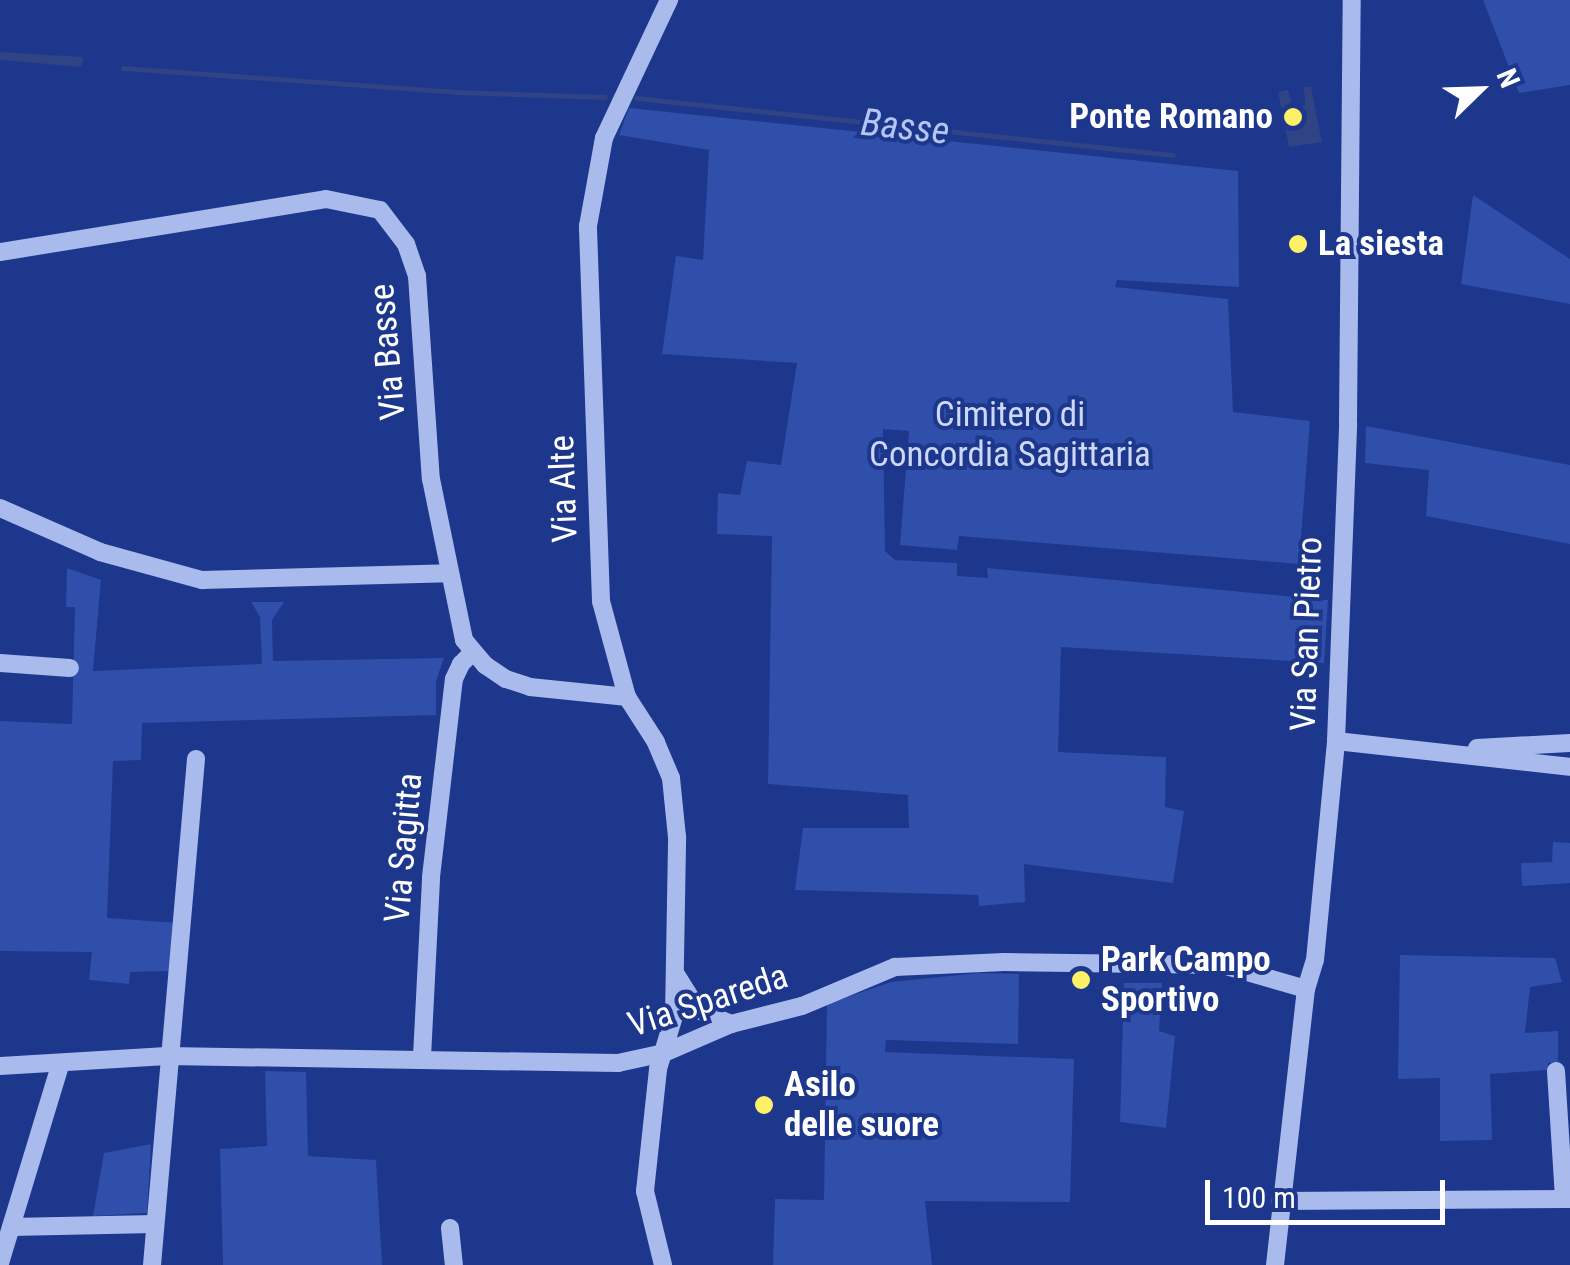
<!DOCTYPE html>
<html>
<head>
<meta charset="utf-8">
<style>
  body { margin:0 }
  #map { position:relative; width:1570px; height:1265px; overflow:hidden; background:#1c378c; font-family:"Roboto Condensed",sans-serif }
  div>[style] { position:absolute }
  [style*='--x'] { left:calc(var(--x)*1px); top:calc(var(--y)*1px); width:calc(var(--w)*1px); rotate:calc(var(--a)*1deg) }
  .green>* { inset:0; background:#2f4faa }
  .water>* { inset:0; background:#304384 }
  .stream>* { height:5px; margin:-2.5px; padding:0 2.5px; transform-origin:2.5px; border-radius:2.5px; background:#304384 }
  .minor>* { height:18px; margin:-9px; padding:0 9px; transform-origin:9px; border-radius:9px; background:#a9baed }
  .dots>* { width:28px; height:28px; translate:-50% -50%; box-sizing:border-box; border:5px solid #1c378c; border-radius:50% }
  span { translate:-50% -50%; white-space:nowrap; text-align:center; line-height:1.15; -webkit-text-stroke:8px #1c378c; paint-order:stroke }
  .poi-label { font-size:35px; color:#fff; font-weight:700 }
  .right { translate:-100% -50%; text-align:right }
  .left { translate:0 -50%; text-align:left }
  .street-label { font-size:35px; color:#fff }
  .park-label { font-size:35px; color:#ced9f9 }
  .water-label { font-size:38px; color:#b4c5f4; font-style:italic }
  .north { position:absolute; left:1430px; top:40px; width:100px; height:100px; -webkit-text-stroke:8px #1c378c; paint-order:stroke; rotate:67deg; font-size:28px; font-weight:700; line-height:40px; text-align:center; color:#fff }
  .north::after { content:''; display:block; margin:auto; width:35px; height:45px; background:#fff; clip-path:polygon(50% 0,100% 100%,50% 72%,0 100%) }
  .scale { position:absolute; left:1205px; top:1180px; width:240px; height:45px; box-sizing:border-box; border:5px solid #fff; border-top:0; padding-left:12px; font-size:30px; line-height:35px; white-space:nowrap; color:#fff; -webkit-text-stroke:8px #1c378c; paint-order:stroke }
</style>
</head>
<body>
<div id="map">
  <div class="green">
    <div style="clip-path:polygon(1483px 0,1570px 0,1570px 85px,1519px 93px)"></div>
    <div style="clip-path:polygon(629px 108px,1238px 171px,1239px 287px,1117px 280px,1115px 287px,1228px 299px,1233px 412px,1310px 421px,1299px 564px,959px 536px,957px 550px,900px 545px,909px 431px,883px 429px,885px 551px,895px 560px,957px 563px,957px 576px,988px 578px,987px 568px,1328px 600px,1324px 663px,1061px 647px,1058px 752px,1166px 757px,1165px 807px,1184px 811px,1173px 883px,1024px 864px,1025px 902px,979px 906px,978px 895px,795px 890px,803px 828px,909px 828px,908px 795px,768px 784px,772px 536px,717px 534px,718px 493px,740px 495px,747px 461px,781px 465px,797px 363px,662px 354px,676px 256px,703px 260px,709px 150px,619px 135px)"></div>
    <div style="clip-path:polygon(1473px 195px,1570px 259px,1570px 304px,1461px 284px)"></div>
    <div style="clip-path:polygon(1366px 426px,1570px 465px,1570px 544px,1426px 516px,1429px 470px,1365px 463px)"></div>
    <div style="clip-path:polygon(67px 568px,101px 580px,93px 671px,262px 664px,260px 617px,251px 602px,284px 602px,272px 620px,273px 661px,444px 658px,436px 681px,436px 715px,142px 723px,141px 760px,113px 761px,107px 918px,180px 923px,170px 971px,130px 972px,129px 984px,89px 980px,92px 952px,0 951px,0 721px,72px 724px,75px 607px,66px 607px)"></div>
    <div style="clip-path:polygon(1553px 842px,1570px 843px,1570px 883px,1522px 886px,1521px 863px,1552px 862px)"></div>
    <div style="clip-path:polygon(1400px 955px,1555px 958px,1562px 982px,1530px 987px,1525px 1033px,1558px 1031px,1558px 1062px,1548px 1063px,1548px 1070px,1490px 1074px,1492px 1140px,1440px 1141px,1440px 1078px,1398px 1079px)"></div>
    <div style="clip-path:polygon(979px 973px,1019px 974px,1018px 1044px,886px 1040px,885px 1052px,1074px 1059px,1070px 1202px,925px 1201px,932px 1265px,773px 1265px,775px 1199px,824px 1200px,827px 1004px,891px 982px)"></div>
    <div style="clip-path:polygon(1124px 983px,1162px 983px,1159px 1031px,1175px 1036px,1166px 1128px,1120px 1122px)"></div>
    <div style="clip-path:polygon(265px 1071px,306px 1072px,308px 1156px,376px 1160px,382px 1265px,223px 1265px,220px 1149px,267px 1146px)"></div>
    <div style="clip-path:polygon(151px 1144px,147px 1213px,93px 1216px,104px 1153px)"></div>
  </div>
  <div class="water">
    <div style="clip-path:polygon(0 52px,83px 57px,82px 67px,0 60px)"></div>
    <div style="clip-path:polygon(1304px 87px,1311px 87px,1322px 142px,1289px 147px,1278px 92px,1288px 90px,1293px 108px,1305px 105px)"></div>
  </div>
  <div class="stream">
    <div style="--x:123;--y:68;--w:334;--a:4.1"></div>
    <div style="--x:456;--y:92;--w:149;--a:1.9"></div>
    <div style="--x:636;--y:98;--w:540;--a:6.06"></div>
  </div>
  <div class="minor">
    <div style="--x:0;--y:252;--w:330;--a:-9.2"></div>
    <div style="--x:326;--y:199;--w:55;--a:11.5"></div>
    <div style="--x:380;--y:210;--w:43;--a:52.6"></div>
    <div style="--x:406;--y:244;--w:34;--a:71"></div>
    <div style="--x:417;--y:276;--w:203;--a:86.1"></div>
    <div style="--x:431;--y:479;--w:164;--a:78.4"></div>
    <div style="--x:464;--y:640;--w:33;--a:50"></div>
    <div style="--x:485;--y:665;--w:25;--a:34"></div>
    <div style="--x:506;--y:679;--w:25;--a:18"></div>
    <div style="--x:530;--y:687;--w:98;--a:5.9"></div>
    <div style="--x:0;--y:508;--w:109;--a:23.7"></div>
    <div style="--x:100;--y:552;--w:106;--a:15.4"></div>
    <div style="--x:202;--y:580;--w:246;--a:-1.6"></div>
    <div style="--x:0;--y:663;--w:70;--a:4.1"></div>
    <div style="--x:1336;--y:741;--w:235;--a:6.3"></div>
    <div style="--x:1477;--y:748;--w:93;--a:-3.1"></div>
    <div style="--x:677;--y:976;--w:40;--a:58"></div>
    <div style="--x:698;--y:1010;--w:36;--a:23"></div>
    <div style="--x:422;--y:1057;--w:180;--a:-87.1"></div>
    <div style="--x:431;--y:877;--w:199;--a:-83.4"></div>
    <div style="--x:454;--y:679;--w:17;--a:-65"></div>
    <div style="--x:461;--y:664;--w:17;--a:-45"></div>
    <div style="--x:0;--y:1066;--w:167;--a:-3.4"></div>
    <div style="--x:167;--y:1056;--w:451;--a:0.9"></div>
    <div style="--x:618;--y:1063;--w:47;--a:-12.3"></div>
    <div style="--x:664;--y:1053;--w:73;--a:-23.4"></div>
    <div style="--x:731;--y:1024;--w:73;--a:-14.2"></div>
    <div style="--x:802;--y:1006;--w:101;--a:-22.8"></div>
    <div style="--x:895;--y:967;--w:109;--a:-2.6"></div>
    <div style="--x:1004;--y:962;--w:219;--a:0.8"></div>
    <div style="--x:1223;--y:965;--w:86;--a:16.1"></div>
    <div style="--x:1556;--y:1071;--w:128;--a:86.4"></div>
    <div style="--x:1280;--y:1201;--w:290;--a:-0.4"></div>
    <div style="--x:11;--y:1227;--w:144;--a:-1.2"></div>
    <div style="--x:450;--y:1228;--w:37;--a:84"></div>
    <div style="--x:0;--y:1263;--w:206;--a:-73.1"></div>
    <div style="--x:152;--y:1265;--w:508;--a:-85.03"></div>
    <div style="--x:663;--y:1265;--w:76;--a:-103.7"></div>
    <div style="--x:645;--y:1191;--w:123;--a:-83.9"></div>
    <div style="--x:658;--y:1069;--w:55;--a:-73.2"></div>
    <div style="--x:674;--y:1016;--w:179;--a:-89"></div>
    <div style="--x:677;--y:837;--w:59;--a:-95.8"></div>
    <div style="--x:671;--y:778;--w:39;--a:-113"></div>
    <div style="--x:656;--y:742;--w:54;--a:-122.8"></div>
    <div style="--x:627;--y:697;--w:99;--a:-105.2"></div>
    <div style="--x:601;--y:601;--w:375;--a:-92"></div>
    <div style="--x:588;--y:226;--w:89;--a:-79.7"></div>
    <div style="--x:604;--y:138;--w:153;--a:-64.8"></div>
    <div style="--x:1275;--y:1265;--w:278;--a:-83.6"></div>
    <div style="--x:1306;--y:989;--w:30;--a:-73"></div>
    <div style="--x:1315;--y:960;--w:220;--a:-84.5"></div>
    <div style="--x:1336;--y:741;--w:318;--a:-87.8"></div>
    <div style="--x:1348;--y:423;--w:423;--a:-89.5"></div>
  </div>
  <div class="dots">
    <div style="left:1293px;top:117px;background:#fdef66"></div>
    <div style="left:1298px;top:244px;background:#fdef66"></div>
    <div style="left:1081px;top:980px;background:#fdef66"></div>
    <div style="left:764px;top:1105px;background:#fdef66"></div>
  </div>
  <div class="poi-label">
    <span class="right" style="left:1273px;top:117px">Ponte Romano</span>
    <span class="left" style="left:1318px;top:244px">La siesta</span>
    <span class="left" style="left:1101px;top:980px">Park Campo<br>Sportivo</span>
    <span class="left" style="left:784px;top:1105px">Asilo<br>delle suore</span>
  </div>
  <div class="street-label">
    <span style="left:388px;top:352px;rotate:-95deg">Via Basse</span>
    <span style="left:564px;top:489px;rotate:-92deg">Via Alte</span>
    <span style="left:1307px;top:634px;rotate:-88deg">Via San Pietro</span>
    <span style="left:404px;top:848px;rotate:-85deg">Via Sagitta</span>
    <span style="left:708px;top:1001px;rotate:-18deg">Via Spareda</span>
  </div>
  <div class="park-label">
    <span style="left:1010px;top:435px">Cimitero di<br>Concordia Sagittaria</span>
  </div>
  <div class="water-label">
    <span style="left:905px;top:127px;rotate:6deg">Basse</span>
  </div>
  <div class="north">N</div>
  <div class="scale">100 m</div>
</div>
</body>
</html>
